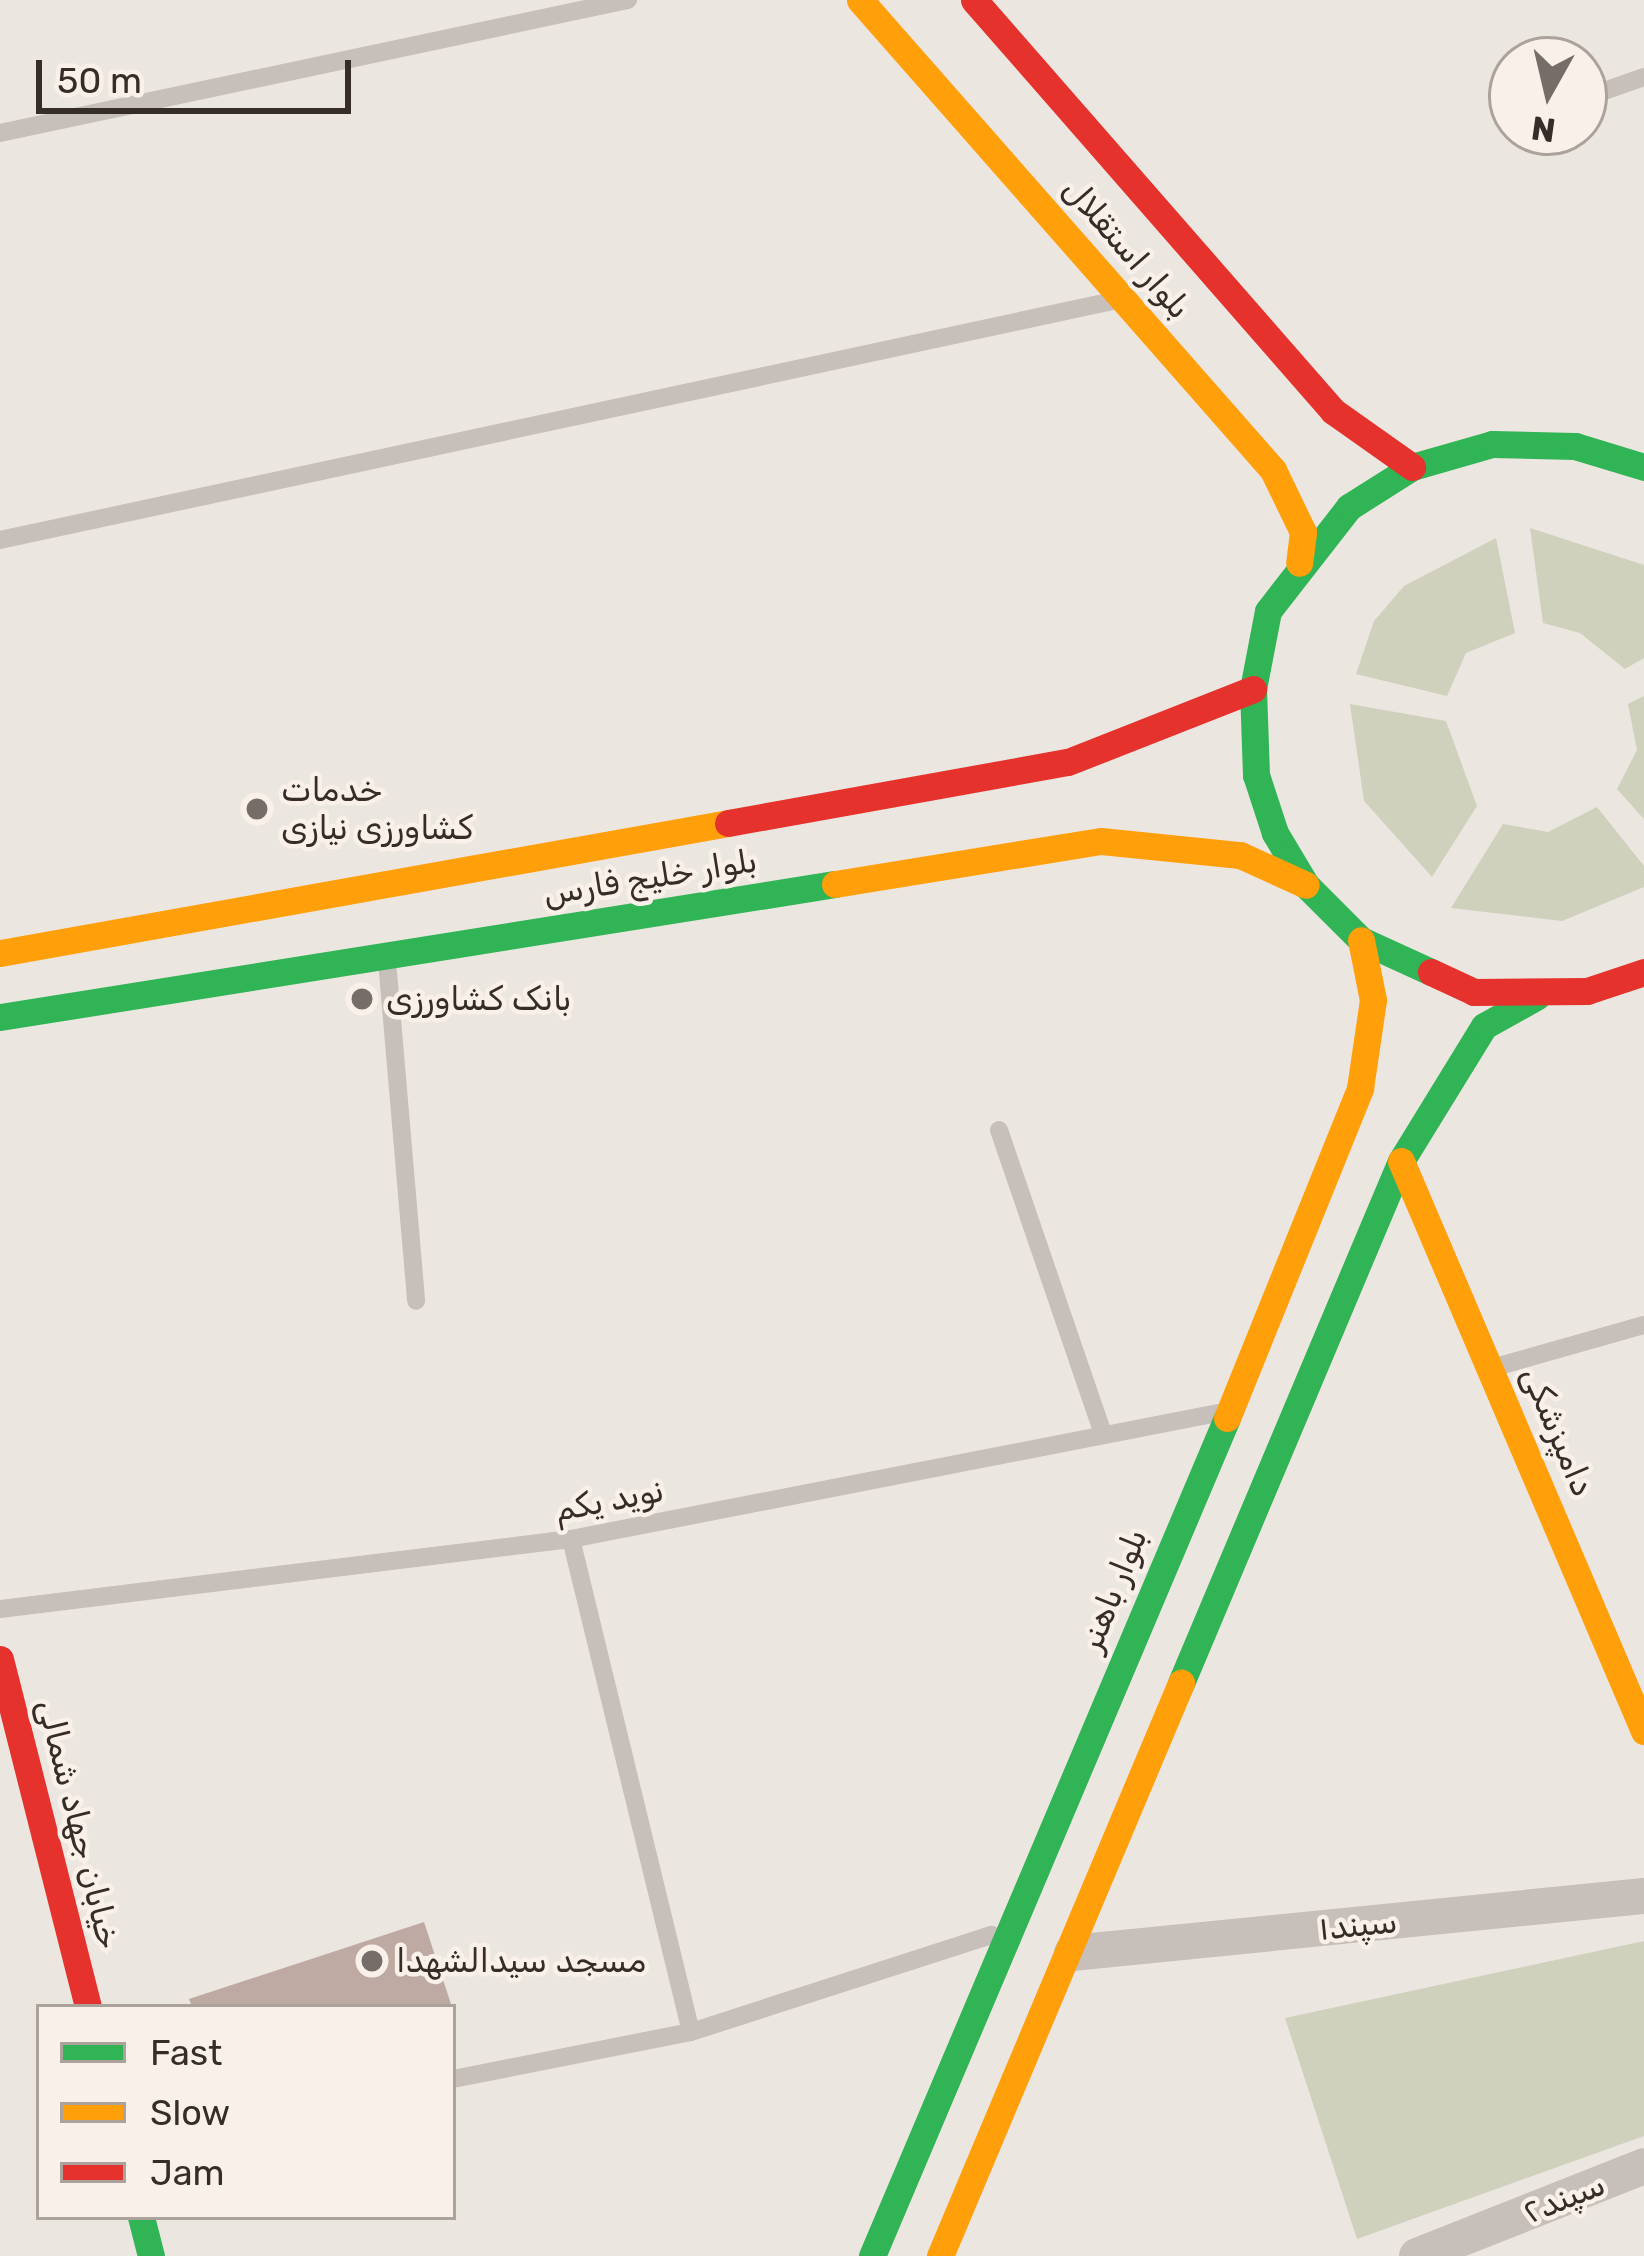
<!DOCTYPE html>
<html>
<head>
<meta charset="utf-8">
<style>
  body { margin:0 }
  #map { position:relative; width:1644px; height:2256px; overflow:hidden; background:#ece6e1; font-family:Rubik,"Noto Naskh Arabic",sans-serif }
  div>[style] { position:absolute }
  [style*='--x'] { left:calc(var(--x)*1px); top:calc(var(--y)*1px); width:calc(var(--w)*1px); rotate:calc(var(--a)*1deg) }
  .green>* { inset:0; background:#cfd1bc }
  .building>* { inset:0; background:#bfaaa3 }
  .lane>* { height:18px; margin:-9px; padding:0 9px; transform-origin:9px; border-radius:9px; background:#c6bfba }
  .street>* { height:36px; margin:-18px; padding:0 18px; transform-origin:18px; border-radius:18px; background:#c6bfba }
  .fast>* { height:27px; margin:-13.5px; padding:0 13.5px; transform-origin:13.5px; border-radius:13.5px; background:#30b455 }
  .slow>* { height:27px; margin:-13.5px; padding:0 13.5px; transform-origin:13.5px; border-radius:13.5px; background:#ff9f0a }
  .jam>* { height:27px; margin:-13.5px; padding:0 13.5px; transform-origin:13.5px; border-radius:13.5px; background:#e5322d }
  .dots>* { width:33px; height:33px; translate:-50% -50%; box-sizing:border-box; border:6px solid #f9f0e9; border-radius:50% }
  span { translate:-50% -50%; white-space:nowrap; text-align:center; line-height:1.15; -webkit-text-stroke:9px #f9f0e9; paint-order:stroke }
  .street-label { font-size:33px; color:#362c28 }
  .poi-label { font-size:33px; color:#362c28 }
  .left { translate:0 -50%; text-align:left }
  .legend { position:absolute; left:36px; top:2004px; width:420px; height:216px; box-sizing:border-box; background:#f9f0e9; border:3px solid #aba29c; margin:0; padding:15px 21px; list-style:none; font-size:36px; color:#362c28 }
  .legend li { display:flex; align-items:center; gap:24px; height:60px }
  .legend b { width:60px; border:3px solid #aba29c }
  .north { position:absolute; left:1488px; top:36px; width:120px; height:120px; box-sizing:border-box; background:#f9f0e9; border:3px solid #aba29c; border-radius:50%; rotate:188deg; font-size:33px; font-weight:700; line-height:48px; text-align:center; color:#362c28 }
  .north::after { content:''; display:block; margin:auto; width:42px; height:54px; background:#766d69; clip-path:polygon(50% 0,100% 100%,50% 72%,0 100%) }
  .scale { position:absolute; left:36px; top:60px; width:315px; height:54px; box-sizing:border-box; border:6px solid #362c28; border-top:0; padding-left:15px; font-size:36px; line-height:42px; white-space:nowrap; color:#362c28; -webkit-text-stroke:9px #f9f0e9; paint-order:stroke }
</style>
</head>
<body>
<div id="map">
  <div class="green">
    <div style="clip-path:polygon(1530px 528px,1644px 565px,1644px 658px,1625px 669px,1580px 633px,1543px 623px)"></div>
    <div style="clip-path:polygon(1496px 538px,1515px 633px,1466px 653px,1447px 696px,1356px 674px,1374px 621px,1404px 586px)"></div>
    <div style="clip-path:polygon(1644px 696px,1644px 819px,1617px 789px,1637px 750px,1628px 704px)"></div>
    <div style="clip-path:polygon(1350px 704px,1446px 721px,1477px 806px,1432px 877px,1364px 801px)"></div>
    <div style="clip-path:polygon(1597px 807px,1644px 866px,1644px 887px,1562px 921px,1451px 908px,1503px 824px,1548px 832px)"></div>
    <div style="clip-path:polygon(1644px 1941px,1644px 2136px,1357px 2239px,1285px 2018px)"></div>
  </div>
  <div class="building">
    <div style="clip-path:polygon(424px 1922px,452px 2007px,192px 2007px,189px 1999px)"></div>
  </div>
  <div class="lane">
    <div style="--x:1590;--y:96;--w:57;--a:-19.4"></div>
    <div style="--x:0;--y:133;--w:642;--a:-11.96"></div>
    <div style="--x:0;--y:540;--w:1138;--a:-12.12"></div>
    <div style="--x:387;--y:961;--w:341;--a:85.1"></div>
    <div style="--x:999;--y:1130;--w:317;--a:71.1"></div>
    <div style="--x:1492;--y:1368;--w:158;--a:-15.8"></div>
    <div style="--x:571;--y:1539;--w:507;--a:76.32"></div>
    <div style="--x:0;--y:1609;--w:575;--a:-6.99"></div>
    <div style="--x:571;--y:1539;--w:659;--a:-11.02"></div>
    <div style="--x:453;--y:2079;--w:243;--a:-11.2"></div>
    <div style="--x:691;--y:2032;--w:316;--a:-17.9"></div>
  </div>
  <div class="street">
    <div style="--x:1072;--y:1953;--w:575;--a:-5.69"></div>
    <div style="--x:1417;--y:2256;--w:244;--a:-21.6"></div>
  </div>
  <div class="fast">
    <div style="--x:1431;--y:972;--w:77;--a:-155.4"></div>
    <div style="--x:1361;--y:940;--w:78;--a:-135"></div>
    <div style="--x:1306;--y:885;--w:61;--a:-120.8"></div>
    <div style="--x:1275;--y:833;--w:61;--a:-108.1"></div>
    <div style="--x:1256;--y:775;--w:86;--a:-92"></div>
    <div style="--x:1253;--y:689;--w:79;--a:-79.1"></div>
    <div style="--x:1268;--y:611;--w:132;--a:-52.1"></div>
    <div style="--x:1349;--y:507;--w:75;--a:-32.4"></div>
    <div style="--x:1412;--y:467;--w:83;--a:-16"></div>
    <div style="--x:1492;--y:444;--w:83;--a:1.4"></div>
    <div style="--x:1575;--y:446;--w:72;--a:16.9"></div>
    <div style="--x:0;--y:1017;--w:846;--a:-9.05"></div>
    <div style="--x:1181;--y:1683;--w:566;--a:-67.15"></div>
    <div style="--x:1401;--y:1161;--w:158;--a:-58.4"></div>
    <div style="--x:1484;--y:1026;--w:60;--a:-29.1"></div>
    <div style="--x:141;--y:2217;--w:40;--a:75.6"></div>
    <div style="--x:872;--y:2256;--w:910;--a:-67.04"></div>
  </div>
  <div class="slow">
    <div style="--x:860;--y:0;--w:626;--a:48.69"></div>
    <div style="--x:1273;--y:470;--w:69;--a:64.2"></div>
    <div style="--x:1303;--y:532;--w:31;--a:97"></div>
    <div style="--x:835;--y:884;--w:269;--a:-9.2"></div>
    <div style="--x:1101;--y:841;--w:140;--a:5.8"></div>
    <div style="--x:1240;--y:855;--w:72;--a:24.4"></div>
    <div style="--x:0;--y:953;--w:740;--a:-10.12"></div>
    <div style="--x:1401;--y:1161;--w:620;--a:66.91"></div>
    <div style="--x:1227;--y:1418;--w:356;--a:-68"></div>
    <div style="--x:1360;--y:1088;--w:89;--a:-81.6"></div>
    <div style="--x:1373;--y:1000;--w:61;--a:-101.3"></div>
    <div style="--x:940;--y:2256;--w:622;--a:-67.19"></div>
  </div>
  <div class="jam">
    <div style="--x:974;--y:0;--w:546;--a:48.86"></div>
    <div style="--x:1333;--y:411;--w:97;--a:35.3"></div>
    <div style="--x:728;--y:823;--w:345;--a:-10.2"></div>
    <div style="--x:1068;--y:762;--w:199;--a:-21.5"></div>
    <div style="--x:1431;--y:972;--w:47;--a:24.9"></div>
    <div style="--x:1474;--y:992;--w:113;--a:-0.5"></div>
    <div style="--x:1587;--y:991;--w:60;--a:-18.4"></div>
    <div style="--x:0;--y:1659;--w:359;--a:75.8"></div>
  </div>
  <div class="dots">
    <div style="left:257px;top:809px;background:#766d69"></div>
    <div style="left:362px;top:999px;background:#766d69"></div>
    <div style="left:372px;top:1961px;background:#766d69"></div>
  </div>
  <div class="street-label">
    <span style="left:1127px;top:248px;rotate:49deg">بلوار استقلال</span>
    <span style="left:650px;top:877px;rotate:-9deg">بلوار خلیج فارس</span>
    <span style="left:1558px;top:1431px;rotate:67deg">دامپزشکی</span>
    <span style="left:609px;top:1500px;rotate:-11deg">نوید یکم</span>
    <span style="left:1113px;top:1590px;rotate:-68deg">بلوار باهنر</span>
    <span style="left:79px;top:1824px;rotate:76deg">خیابان جهاد شمالی</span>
    <span style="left:1358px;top:1925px;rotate:-6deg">سپند۱</span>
    <span style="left:1564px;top:2198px;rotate:-22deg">سپند۲</span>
  </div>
  <div class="poi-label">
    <span class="left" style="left:281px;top:809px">خدمات<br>کشاورزی نیازی</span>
    <span class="left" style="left:386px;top:999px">بانک کشاورزی</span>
    <span class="left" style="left:396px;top:1961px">مسجد سیدالشهدا</span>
  </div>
  <ul class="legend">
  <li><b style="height:15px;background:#30b455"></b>Fast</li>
  <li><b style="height:15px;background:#ff9f0a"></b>Slow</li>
  <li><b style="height:15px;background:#e5322d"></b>Jam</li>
  </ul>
  <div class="north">N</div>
  <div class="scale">50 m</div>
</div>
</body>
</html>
